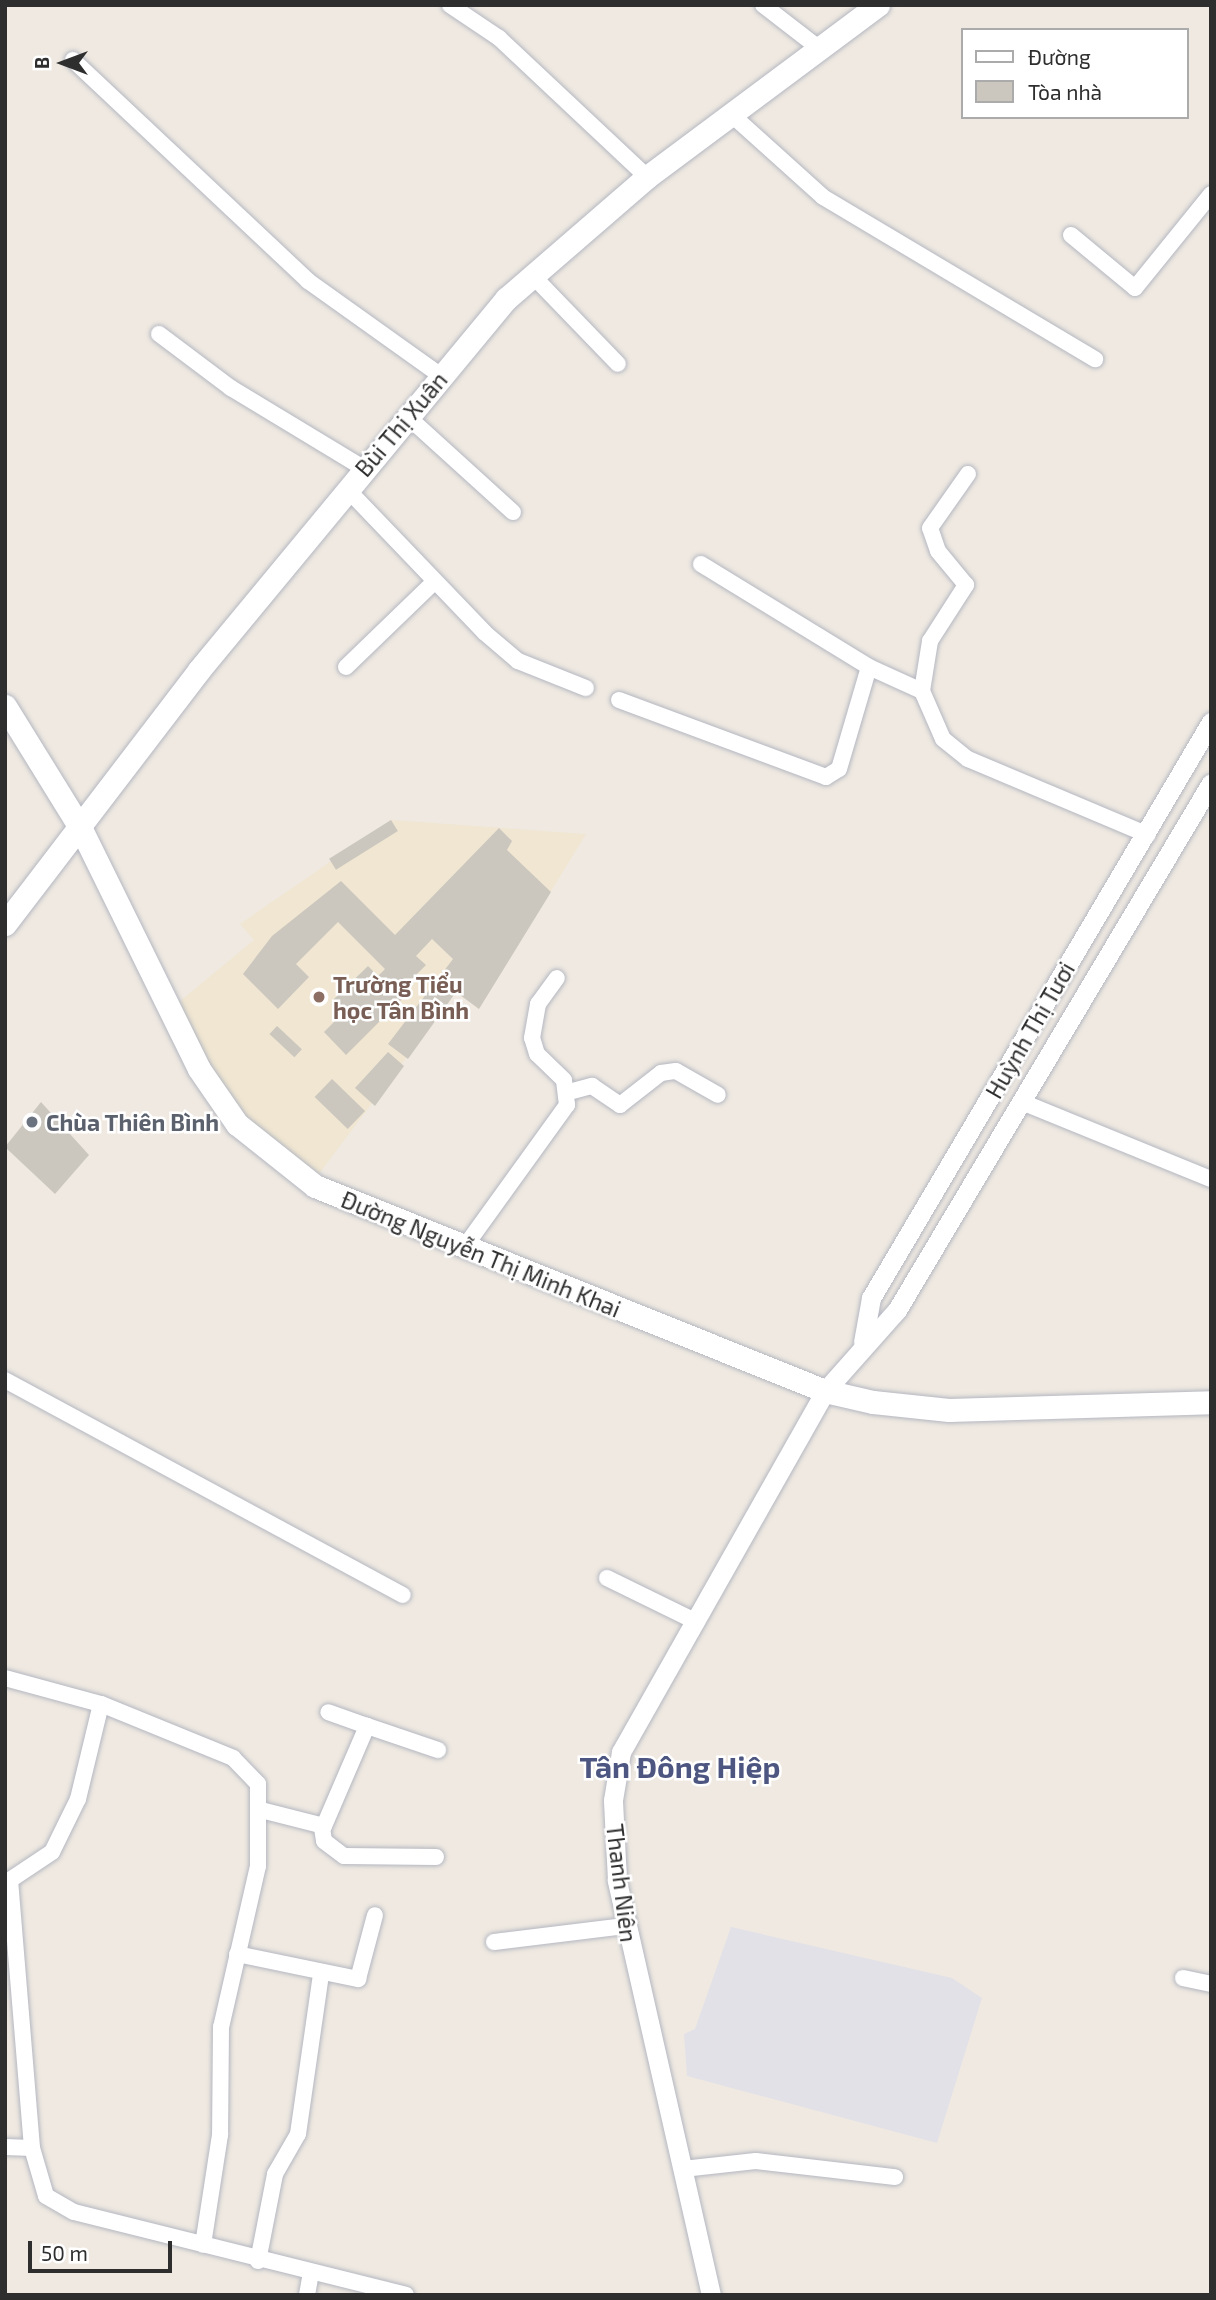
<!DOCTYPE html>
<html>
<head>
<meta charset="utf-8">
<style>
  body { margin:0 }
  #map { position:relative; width:1216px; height:2300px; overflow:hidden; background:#efe9e1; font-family:"Exo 2",sans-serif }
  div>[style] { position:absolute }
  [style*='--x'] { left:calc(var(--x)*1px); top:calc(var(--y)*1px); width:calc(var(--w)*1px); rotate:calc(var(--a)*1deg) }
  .industrial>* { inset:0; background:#e3e1e8 }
  .education>* { inset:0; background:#f0e6d1 }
  .building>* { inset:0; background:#cbc7bf; transform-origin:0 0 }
  .roads { filter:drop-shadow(0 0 2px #b4b7c1) drop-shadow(0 0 2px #b4b7c1) }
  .minor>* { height:16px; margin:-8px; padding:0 8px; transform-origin:8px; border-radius:8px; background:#fff }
  .tertiary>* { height:19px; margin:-9.5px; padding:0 9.5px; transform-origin:9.5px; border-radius:9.5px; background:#fff }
  .secondary>* { height:23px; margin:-11.5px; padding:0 11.5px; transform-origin:11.5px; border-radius:11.5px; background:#fff }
  .dots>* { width:19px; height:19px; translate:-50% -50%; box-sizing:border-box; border:4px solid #fff; border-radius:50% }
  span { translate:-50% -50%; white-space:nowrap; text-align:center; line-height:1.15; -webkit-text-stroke:5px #fff; paint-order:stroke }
  .street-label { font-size:23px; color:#2e2e2e }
  .education-label { font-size:23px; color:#785e54; font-weight:700 }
  .left { translate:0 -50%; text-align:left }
  .worship-label { font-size:23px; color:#5b616d; font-weight:700 }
  .district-label { font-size:30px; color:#4d5680; font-weight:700 }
  .frame { position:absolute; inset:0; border:7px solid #2e2e2e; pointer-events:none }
  .legend { position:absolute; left:961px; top:28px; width:228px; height:91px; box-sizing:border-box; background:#fff; border:2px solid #ababab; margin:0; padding:9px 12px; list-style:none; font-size:21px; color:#2e2e2e }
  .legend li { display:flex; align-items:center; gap:14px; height:35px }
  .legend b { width:35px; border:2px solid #ababab }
  .north { position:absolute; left:28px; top:28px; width:70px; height:70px; -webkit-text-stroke:5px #fff; paint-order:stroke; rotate:270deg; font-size:19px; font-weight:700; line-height:28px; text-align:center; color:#2e2e2e }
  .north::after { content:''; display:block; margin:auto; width:24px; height:32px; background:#2e2e2e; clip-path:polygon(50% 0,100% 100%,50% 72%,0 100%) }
  .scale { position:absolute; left:28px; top:2241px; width:144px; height:32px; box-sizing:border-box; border:4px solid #2e2e2e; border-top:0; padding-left:9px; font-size:21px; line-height:24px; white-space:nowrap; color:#2e2e2e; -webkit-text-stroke:5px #fff; paint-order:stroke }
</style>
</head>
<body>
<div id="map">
  <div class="industrial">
    <div style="clip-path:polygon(731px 1927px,952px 1978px,982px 1998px,937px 2143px,687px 2076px,684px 2034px,695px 2029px)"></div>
  </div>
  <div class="education">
    <div style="clip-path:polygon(391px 820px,586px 834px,479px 1009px,456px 992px,318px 1175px,246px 1118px,206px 1062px,179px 1002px,254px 940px,240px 924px)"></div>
  </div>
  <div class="building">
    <div style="left:391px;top:820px;width:13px;height:73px;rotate:58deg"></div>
    <div style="clip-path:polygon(499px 828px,512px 841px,507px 850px,551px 892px,479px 1009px,456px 992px,408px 1059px,388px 1044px,453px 959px,432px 939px,416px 956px,426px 965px,404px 987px,409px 992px,346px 1055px,324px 1032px,344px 1012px,333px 1000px,368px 966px,378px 976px,385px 969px,338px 922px,296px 964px,309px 977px,278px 1009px,243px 974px,272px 936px,341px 881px,395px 935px)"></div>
    <div style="left:277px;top:1026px;width:34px;height:11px;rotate:43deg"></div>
    <div style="clip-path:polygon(388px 1052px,404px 1066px,375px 1106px,355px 1088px)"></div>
    <div style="left:332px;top:1079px;width:46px;height:25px;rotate:44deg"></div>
    <div style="clip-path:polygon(41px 1102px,89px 1155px,55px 1194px,5px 1147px)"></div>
  </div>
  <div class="roads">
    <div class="minor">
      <div style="--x:450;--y:5;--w:59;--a:34"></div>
      <div style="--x:499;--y:38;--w:203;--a:43.2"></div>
      <div style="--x:763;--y:5;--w:72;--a:37.7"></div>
      <div style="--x:73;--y:60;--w:323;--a:43.2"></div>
      <div style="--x:308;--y:281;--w:163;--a:35.5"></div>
      <div style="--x:732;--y:115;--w:122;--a:42"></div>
      <div style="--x:823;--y:197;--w:317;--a:30.8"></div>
      <div style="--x:1071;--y:235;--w:83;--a:39.6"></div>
      <div style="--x:1135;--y:288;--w:121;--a:-51"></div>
      <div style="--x:533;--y:276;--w:122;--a:46"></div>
      <div style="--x:159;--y:334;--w:90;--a:36.9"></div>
      <div style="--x:231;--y:388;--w:154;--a:31.2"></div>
      <div style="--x:407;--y:416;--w:143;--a:42.2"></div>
      <div style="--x:347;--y:489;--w:199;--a:46.2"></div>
      <div style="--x:485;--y:633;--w:43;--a:40.3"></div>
      <div style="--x:518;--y:661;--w:73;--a:21.7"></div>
      <div style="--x:701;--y:564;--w:197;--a:31.5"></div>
      <div style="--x:346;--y:667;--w:122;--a:-44"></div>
      <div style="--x:922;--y:691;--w:51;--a:-80.9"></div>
      <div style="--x:930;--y:641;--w:67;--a:-57.3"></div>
      <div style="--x:966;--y:585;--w:44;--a:-129.5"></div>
      <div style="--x:938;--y:551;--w:24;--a:-109"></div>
      <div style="--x:930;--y:528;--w:66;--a:-54.9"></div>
      <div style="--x:619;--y:700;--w:221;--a:20.4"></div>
      <div style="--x:826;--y:777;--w:15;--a:-32"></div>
      <div style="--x:839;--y:769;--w:106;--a:-73.6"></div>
      <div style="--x:869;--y:667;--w:58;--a:24.4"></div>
      <div style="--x:922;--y:691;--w:52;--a:66.4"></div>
      <div style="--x:943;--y:739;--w:32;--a:39"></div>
      <div style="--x:968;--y:759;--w:195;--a:22.9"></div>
      <div style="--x:569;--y:1092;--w:24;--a:-15"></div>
      <div style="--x:592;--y:1086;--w:34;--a:34"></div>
      <div style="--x:620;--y:1105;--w:52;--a:-38"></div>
      <div style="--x:661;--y:1073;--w:15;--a:-8"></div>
      <div style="--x:676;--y:1071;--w:48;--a:29.7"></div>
      <div style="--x:1022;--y:1102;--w:204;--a:22.2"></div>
      <div style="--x:466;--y:1245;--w:173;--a:-54.2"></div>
      <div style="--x:567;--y:1105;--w:25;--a:-97"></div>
      <div style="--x:564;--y:1080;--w:37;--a:-136"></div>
      <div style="--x:537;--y:1054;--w:17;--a:-107"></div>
      <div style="--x:532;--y:1038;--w:35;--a:-80"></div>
      <div style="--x:538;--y:1004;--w:32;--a:-54"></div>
      <div style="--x:5;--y:1380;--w:452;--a:28.4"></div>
      <div style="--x:607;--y:1578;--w:100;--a:26.1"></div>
      <div style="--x:5;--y:1678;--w:99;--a:15.2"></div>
      <div style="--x:101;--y:1704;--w:143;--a:22.2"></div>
      <div style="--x:233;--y:1758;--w:36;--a:46"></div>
      <div style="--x:258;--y:1784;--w:82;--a:90"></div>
      <div style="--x:258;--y:1866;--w:165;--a:102.9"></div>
      <div style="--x:221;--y:2027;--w:108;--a:90.5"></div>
      <div style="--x:220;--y:2135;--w:111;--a:98.8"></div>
      <div style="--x:101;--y:1704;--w:98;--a:103.6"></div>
      <div style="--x:78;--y:1799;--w:59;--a:116.1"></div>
      <div style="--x:52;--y:1852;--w:50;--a:146.3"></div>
      <div style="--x:10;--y:1880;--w:269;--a:85.3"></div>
      <div style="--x:32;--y:2148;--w:50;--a:73.7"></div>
      <div style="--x:46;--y:2196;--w:32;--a:30"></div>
      <div style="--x:74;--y:2212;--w:342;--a:14"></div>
      <div style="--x:367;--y:1726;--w:75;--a:18.7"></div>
      <div style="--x:261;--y:1810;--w:65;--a:14.3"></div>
      <div style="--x:324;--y:1826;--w:109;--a:-66.7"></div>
      <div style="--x:367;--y:1726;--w:41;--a:-160.3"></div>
      <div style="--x:322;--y:1828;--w:13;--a:81"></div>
      <div style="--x:324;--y:1841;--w:25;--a:37"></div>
      <div style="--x:344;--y:1856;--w:92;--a:0.6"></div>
      <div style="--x:494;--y:1942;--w:132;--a:-7"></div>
      <div style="--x:237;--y:1954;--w:124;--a:11.7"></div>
      <div style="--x:358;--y:1979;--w:66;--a:-75.1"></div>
      <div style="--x:1183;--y:1978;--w:29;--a:12"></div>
      <div style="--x:5;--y:2147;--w:27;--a:2"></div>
      <div style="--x:683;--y:2169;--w:73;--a:-6.3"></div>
      <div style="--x:756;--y:2161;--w:140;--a:6.6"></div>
      <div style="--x:258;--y:2261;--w:89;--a:-78.9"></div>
      <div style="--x:275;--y:2174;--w:46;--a:-60.1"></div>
      <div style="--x:298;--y:2134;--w:161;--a:-81.8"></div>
      <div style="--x:307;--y:2295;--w:23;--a:-80"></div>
    </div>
    <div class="tertiary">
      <div style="--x:863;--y:1342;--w:45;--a:-79.7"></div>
      <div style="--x:871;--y:1298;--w:669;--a:-59.45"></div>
      <div style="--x:711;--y:2295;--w:426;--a:-102.8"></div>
      <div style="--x:617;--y:1880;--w:80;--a:-92.9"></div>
      <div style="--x:613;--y:1800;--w:49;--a:-80.5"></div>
      <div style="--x:621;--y:1752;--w:415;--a:-60.5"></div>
      <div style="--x:825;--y:1391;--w:108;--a:-48.4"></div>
      <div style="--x:897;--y:1310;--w:613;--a:-59.21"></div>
    </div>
    <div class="secondary">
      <div style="--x:5;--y:706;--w:145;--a:58.3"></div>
      <div style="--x:81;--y:829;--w:267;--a:63.8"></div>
      <div style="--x:199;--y:1069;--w:67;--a:55.4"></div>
      <div style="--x:237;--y:1124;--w:100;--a:38.5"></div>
      <div style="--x:315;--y:1186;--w:550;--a:21.9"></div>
      <div style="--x:825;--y:1391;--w:49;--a:12.9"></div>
      <div style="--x:873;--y:1402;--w:76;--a:6"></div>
      <div style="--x:949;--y:1410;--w:262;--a:-1.7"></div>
      <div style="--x:5;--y:924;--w:320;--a:-52.6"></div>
      <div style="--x:199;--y:670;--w:482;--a:-50.4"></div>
      <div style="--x:506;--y:299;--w:186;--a:-40.9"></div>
      <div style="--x:647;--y:177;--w:288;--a:-36.7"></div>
    </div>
  </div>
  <div class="dots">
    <div style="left:319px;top:997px;background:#8d6e63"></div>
    <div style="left:32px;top:1122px;background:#6b7280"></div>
  </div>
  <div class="street-label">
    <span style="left:401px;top:424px;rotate:-50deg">Bùi Thị Xuân</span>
    <span style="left:1030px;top:1030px;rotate:-60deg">Huỳnh Thị Tươi</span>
    <span style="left:481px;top:1254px;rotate:22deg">Đường Nguyễn Thị Minh Khai</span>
    <span style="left:622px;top:1883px;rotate:83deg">Thanh Niên</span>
  </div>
  <div class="education-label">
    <span class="left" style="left:333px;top:997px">Trường Tiểu<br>học Tân Bình</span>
  </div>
  <div class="worship-label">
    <span class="left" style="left:46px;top:1122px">Chùa Thiên Bình</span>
  </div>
  <div class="district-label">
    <span style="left:680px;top:1766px">Tân Đông Hiệp</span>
  </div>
  <div class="frame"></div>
  <ul class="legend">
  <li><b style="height:9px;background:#fff"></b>Đường</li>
  <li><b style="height:19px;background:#cbc7bf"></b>Tòa nhà</li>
  </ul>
  <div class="north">B</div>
  <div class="scale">50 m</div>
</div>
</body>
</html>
